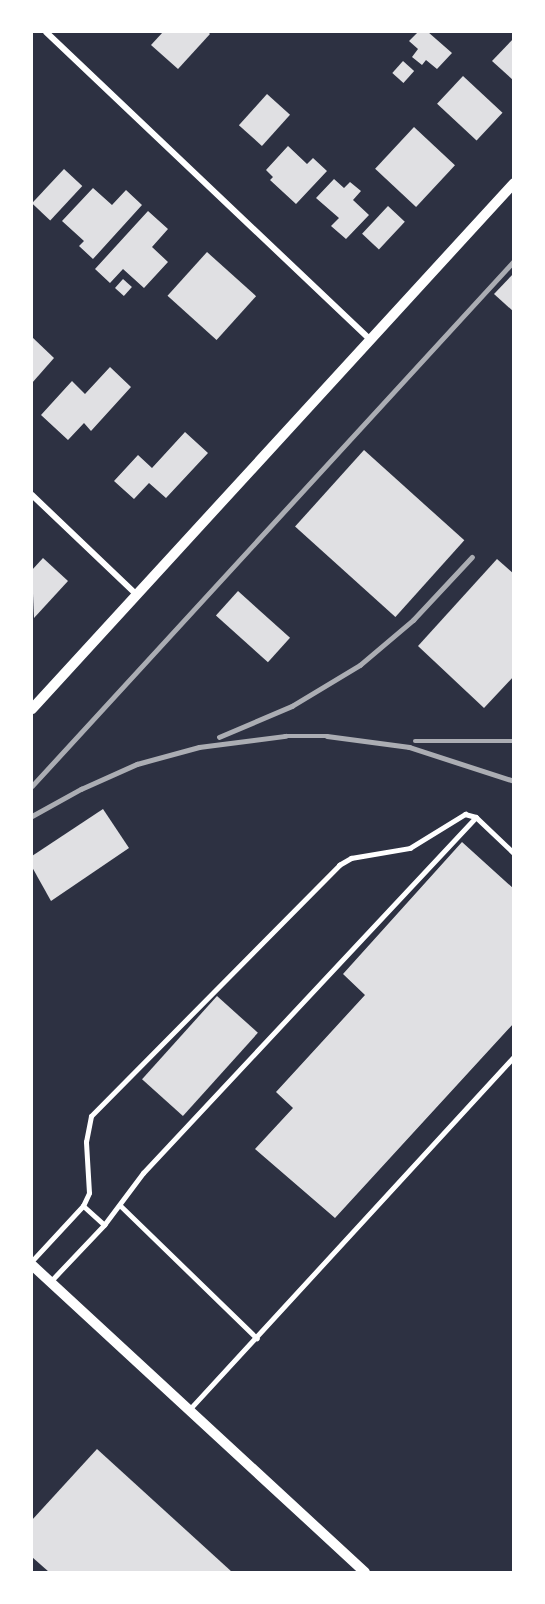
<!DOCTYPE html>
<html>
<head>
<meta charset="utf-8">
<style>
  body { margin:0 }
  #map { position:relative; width:545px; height:1604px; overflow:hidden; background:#2d3142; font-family:Ubuntu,sans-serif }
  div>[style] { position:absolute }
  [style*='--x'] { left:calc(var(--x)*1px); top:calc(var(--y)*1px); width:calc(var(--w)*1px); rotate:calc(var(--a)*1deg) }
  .building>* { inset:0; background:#e0e0e3; transform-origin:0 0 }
  .service>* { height:4.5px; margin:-2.25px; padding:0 2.25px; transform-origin:2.25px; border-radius:2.25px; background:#fff }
  .minor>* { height:6px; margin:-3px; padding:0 3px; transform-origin:3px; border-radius:3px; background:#fff }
  .tertiary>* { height:10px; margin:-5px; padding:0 5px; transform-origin:5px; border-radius:5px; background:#fff }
  .rail>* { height:4.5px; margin:-2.25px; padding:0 2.25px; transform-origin:2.25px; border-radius:2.25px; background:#abadb3 }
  span { translate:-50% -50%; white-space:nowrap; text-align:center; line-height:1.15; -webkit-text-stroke:6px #fff; paint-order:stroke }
  .frame { position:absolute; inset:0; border:33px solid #fff; pointer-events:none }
</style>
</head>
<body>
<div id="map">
  <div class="building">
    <div style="clip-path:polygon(163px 32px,208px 32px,210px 34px,178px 69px,151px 45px)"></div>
    <div style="clip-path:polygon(418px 32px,428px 32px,452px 53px,437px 69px,426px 60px,422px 65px,412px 57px,418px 49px,409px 41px)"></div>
    <div style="clip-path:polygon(514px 38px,514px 81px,492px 61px)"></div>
    <div style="left:403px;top:61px;width:15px;height:16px;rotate:42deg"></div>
    <div style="left:463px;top:76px;width:54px;height:38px;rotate:43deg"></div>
    <div style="left:267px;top:94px;width:31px;height:42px;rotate:42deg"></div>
    <div style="left:414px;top:127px;width:56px;height:57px;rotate:43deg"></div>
    <div style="clip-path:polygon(288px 146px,307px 164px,313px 158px,327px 171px,296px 204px,270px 180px,273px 177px,266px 170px)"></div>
    <div style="left:64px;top:169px;width:25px;height:47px;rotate:43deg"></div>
    <div style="clip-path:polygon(334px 179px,344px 188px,350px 182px,361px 191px,353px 200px,369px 215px,346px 239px,331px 226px,339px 218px,316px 198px)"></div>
    <div style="clip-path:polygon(93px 188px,112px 205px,126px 190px,142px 205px,93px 259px,79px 246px,84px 241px,62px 221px)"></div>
    <div style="left:388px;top:206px;width:23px;height:38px;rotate:43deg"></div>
    <div style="clip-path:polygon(148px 211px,168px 229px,152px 247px,168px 262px,144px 288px,123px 269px,110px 283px,95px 269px)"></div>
    <div style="left:207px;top:252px;width:66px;height:59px;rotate:42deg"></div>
    <div style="clip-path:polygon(514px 273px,514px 312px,494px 294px)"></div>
    <div style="left:123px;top:279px;width:12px;height:12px;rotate:42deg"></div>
    <div style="clip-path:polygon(32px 337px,54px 358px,32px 383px)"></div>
    <div style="clip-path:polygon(110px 367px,131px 387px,91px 431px,84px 423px,68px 440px,41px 415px,72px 381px,85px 394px)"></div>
    <div style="clip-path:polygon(185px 432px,208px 453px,166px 498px,149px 483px,134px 499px,114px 481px,138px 455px,152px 468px)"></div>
    <div style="left:364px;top:450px;width:135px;height:103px;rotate:42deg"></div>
    <div style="clip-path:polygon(43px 558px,68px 581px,34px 618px,32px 570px)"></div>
    <div style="clip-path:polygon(497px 559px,514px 574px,514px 676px,484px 708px,418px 646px)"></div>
    <div style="left:238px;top:591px;width:70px;height:33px;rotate:42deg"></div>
    <div style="clip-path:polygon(103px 809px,129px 848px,51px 901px,32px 867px,32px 856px)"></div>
    <div style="clip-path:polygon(462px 842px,514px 889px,514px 1023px,335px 1218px,255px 1149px,293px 1108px,276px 1092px,365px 995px,343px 974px)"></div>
    <div style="left:217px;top:996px;width:55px;height:112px;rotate:42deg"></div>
    <div style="clip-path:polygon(97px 1449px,232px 1572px,49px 1572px,32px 1557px,32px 1520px)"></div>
  </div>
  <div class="service">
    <div style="--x:120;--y:1205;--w:191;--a:44.2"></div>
    <div style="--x:104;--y:1225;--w:28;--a:-138"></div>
    <div style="--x:83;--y:1206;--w:14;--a:-65"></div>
    <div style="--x:89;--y:1193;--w:51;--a:-93.4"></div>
    <div style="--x:86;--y:1142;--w:26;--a:-79"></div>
    <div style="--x:91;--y:1116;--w:353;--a:-45.3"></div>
    <div style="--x:339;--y:865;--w:14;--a:-30"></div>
    <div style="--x:351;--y:858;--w:60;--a:-9.6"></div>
    <div style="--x:410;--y:848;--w:65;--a:-31.7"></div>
    <div style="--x:465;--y:814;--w:11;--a:15"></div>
    <div style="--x:476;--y:817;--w:52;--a:43.5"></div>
    <div style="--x:32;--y:1261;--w:75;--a:-47.2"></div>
    <div style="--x:50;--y:1282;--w:79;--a:-46.5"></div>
    <div style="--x:104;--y:1225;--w:65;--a:-53.1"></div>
    <div style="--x:143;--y:1173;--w:487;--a:-46.9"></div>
    <div style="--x:189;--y:1410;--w:481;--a:-47.4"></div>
  </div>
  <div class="minor">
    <div style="--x:46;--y:32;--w:446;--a:43.5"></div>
    <div style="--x:32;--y:495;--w:144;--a:43.6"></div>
  </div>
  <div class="tertiary">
    <div style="--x:32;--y:709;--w:713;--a:-47.5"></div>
    <div style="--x:32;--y:1265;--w:453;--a:42.7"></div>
  </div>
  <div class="rail">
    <div style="--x:219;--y:737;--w:79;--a:-23"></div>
    <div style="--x:292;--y:706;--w:79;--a:-31.1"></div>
    <div style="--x:360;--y:665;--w:70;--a:-40.3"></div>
    <div style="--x:413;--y:620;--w:86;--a:-46.9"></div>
    <div style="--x:415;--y:741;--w:99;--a:0"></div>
    <div style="--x:32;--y:786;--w:713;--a:-47.45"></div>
    <div style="--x:32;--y:816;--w:56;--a:-28.9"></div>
    <div style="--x:81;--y:789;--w:61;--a:-24.1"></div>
    <div style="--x:137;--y:764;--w:64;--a:-15.3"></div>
    <div style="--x:199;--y:747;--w:87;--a:-7.3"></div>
    <div style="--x:285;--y:736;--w:42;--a:0"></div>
    <div style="--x:327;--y:736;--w:83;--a:7.6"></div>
    <div style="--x:409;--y:747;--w:110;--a:17.9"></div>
  </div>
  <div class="frame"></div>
</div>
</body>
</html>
